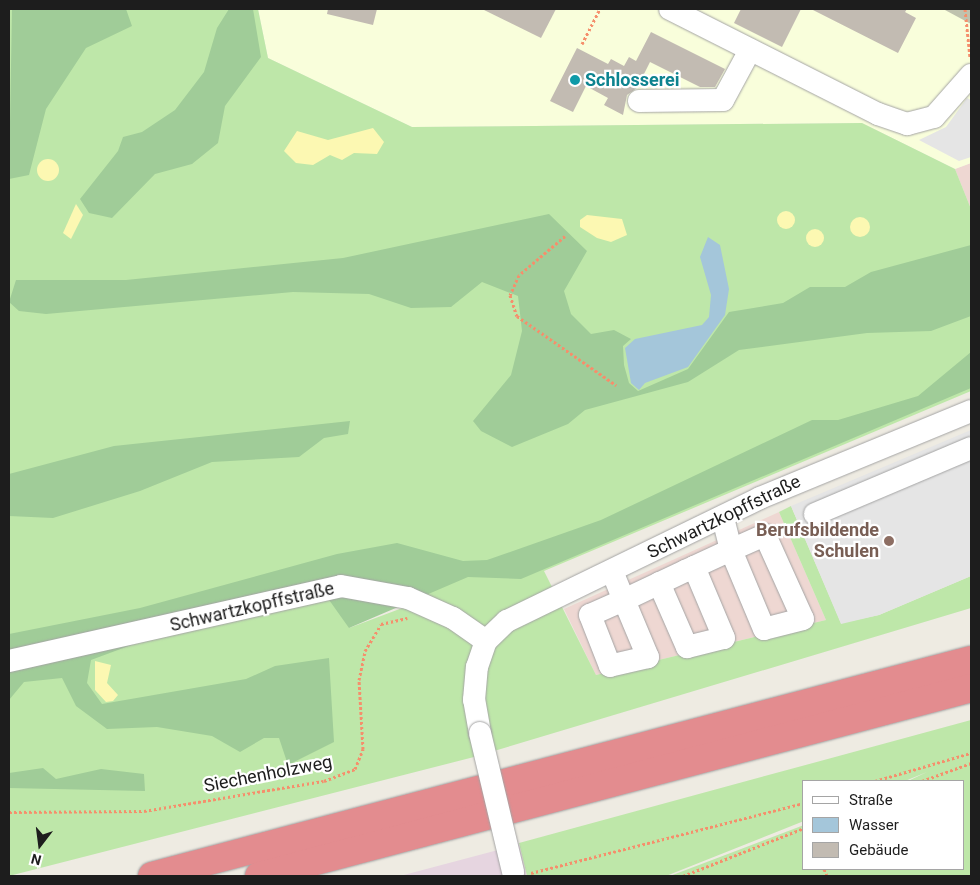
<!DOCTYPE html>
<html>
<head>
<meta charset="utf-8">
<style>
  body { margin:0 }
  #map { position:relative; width:980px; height:885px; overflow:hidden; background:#eeebe2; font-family:Roboto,sans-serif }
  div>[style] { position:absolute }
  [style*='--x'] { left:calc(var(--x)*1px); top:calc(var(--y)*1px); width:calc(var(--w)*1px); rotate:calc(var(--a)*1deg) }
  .commercial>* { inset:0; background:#eed7d2 }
  .industrial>* { inset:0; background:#e6d5e0 }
  .education>* { inset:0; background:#f9fedb }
  .construction>* { inset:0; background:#bfc2ae }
  .grass>* { inset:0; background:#bee7a9 }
  .forest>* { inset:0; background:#a0cc98 }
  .sand>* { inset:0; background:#fcf8b2 }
  .round { border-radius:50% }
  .parking>* { inset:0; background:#e5e5e5 }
  .water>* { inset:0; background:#a4c6da }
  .building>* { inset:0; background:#c2bbb2 }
  .path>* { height:3px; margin-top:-1.5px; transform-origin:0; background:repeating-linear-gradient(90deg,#f58f6c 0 2.5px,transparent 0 5px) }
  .roads { filter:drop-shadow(0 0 1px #a4a4a4) drop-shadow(0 0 1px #a4a4a4) }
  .minor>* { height:22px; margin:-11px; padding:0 11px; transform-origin:11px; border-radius:11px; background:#fff }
  .highway>* { height:28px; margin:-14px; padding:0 14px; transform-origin:14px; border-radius:14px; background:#e38c8f }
  .bridges { filter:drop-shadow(0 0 1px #a4a4a4) drop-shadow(0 0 1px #a4a4a4) }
  .minor-bridge>* { height:22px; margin:-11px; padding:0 11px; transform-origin:11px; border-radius:11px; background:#fff }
  .dots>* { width:14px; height:14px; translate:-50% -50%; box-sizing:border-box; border:2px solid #fff; border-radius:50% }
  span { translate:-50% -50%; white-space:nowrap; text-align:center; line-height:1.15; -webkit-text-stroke:4.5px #fff; paint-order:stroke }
  .culture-label { font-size:18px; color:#0d838f; font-weight:700 }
  .left { translate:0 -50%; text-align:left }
  .street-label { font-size:18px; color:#1d1d1d }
  .education-label { font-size:18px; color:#785e54; font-weight:700 }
  .right { translate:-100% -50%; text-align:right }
  .frame { position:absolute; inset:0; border:10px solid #1d1d1d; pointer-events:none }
  .legend { position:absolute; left:802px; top:780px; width:162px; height:90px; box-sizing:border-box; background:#fff; border:1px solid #a5a5a5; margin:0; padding:6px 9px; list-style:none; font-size:15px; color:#1d1d1d }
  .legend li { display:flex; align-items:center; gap:10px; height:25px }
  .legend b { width:25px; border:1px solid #a5a5a5 }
  .north { position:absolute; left:15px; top:820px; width:50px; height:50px; -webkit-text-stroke:4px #fff; paint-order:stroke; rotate:195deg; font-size:14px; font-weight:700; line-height:20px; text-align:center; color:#1d1d1d }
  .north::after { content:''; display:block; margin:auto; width:18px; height:22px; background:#1d1d1d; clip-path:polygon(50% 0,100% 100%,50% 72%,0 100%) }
</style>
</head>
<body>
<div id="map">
  <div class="commercial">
    <div style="clip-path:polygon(971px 163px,971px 209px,955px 169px)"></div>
    <div style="clip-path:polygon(779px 512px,826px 620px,596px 675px,564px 609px)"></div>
  </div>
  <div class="industrial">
    <div style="clip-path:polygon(519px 843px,527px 876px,400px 876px,498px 850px)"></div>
  </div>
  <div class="education">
    <div style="clip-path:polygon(258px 9px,971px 9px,971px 163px,955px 169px,862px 123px,412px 127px,268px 58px)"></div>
  </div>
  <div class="construction">
    <div style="clip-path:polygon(971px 9px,971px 24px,945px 10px,946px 9px)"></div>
  </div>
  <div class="grass">
    <div style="clip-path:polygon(evenodd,9px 9px,258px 9px,268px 58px,412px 127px,862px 123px,955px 169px,971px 209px,971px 391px,544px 571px,596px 675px,826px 620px,779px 512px,791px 506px,841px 623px,879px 615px,971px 576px,971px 608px,474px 757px,9px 876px,9px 9px,387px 583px,429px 598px,349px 628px,387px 583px)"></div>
    <div style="clip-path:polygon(971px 720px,971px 876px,670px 876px,804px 825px,804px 869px,964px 869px,964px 781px,908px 781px,927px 772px,905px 781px,804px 781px,804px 821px,666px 876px,527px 876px,519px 843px)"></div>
  </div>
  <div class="forest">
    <div style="clip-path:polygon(12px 9px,126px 9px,132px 26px,86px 48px,46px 109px,29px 175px,9px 179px)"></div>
    <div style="clip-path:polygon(229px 9px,253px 9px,261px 57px,225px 106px,218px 143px,192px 164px,155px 174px,112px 218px,89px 213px,80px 199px,118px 151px,123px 137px,142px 132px,175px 110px,204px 72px,217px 28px)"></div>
    <div style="clip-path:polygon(549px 214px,587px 251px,564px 291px,571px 314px,591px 334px,614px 330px,631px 339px,623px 346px,624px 365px,629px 383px,638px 391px,688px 369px,729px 312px,783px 303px,810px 287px,845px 287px,871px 272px,971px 245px,971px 316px,931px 331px,867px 333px,739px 350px,688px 382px,585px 410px,568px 424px,512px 447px,481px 431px,473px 421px,511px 375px,522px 331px,518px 296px,482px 282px,451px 307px,411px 308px,369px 294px,293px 292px,46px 314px,19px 311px,9px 302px,16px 280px,126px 280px,343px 258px)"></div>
    <div style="clip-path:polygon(971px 352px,971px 388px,521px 579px,468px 577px,349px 628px,317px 583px,236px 606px,91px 660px,87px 683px,102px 704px,246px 679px,275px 666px,329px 658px,334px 742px,288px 765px,279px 738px,264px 738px,240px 752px,212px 736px,157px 727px,107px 729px,76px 706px,62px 678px,24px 682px,9px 700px,9px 634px,140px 608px,337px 554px,397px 543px,463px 561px,487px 560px,601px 520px,812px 420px,838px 420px,918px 396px)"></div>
    <div style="clip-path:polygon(350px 421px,348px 434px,324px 438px,299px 457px,212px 462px,140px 491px,53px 518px,9px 516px,9px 474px,114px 446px)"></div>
    <div style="clip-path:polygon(43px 768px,56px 779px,101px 769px,144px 774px,145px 791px,9px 788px,9px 773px)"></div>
  </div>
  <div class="sand">
    <div style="clip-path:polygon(373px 128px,384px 142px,377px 154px,354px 153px,342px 160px,330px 155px,313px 165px,296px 163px,284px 151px,297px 131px,328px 140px)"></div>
    <div class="round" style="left:37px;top:159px;width:22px;height:22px"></div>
    <div style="clip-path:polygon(76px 204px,83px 215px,71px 239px,63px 233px)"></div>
    <div class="round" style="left:777px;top:211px;width:18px;height:18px"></div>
    <div style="clip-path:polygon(587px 215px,622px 219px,627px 235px,611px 242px,597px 238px,580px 227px,580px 220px)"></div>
    <div class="round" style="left:850px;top:217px;width:20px;height:20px"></div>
    <div class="round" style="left:806px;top:229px;width:18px;height:18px"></div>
    <div style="clip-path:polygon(95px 661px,111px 665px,107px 683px,118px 695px,113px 701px,106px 702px,95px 690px)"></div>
  </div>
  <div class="parking">
    <div style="clip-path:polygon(967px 98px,971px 100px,971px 157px,959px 161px,919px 140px,946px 127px)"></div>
    <div style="clip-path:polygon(971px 430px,971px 576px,879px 615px,841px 624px,791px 506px)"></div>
  </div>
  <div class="water">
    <div style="clip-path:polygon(708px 237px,720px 245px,729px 289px,725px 315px,688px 367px,645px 383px,639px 390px,631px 383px,625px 348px,635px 339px,702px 325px,709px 317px,711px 295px,700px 257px)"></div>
  </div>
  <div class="building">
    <div style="clip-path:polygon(328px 9px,377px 9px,373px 25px,327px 14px)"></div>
    <div style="clip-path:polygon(482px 9px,556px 9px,541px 38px)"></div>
    <div style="clip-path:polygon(741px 9px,801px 9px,782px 47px,734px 23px)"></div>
    <div style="clip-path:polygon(811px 9px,907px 9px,905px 12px,916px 18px,898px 53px)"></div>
    <div style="clip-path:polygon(651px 32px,725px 69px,715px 87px,700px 87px,650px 62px,637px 88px,627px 95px,623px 115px,604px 105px,608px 98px,586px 86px,573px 112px,550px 101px,577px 48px,608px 64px,611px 59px,624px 66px,629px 57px,636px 61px)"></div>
  </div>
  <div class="path">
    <div style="--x:965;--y:9;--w:48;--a:84.1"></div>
    <div style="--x:582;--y:44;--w:39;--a:-63"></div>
    <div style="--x:565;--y:236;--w:60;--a:139.7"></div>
    <div style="--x:519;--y:275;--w:22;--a:114"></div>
    <div style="--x:510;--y:295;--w:22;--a:72"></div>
    <div style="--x:517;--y:316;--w:121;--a:34.9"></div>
    <div style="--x:875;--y:781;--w:100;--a:-16.3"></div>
    <div style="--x:922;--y:781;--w:52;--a:-20.2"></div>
    <div style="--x:9;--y:812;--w:135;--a:-0.4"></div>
    <div style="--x:144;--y:811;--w:182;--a:-9.5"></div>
    <div style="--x:324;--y:781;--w:33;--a:-21"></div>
    <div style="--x:355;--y:769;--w:22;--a:-68"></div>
    <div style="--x:363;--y:749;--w:69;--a:-93.3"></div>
    <div style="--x:359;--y:680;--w:30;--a:-78"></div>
    <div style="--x:365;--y:651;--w:31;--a:-59"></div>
    <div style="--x:381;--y:624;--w:27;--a:-13"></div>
    <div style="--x:824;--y:869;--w:8;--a:67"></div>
    <div style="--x:531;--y:873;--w:282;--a:-14.4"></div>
    <div style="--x:683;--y:876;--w:130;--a:-21.6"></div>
  </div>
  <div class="roads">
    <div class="minor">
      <div style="--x:670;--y:9;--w:233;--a:26.8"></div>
      <div style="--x:878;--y:114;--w:31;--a:19"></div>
      <div style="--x:907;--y:124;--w:28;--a:-15"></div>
      <div style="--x:934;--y:117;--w:56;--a:-48.6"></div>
      <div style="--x:639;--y:101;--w:84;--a:-0.7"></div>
      <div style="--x:723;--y:100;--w:57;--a:-61.6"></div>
      <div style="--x:815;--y:514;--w:169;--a:-22.9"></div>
      <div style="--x:612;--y:571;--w:31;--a:68"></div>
      <div style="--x:624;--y:600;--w:62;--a:67.2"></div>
      <div style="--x:648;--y:657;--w:39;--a:167"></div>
      <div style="--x:610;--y:666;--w:55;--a:-111.4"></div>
      <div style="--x:590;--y:615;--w:37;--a:-24"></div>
      <div style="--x:624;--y:600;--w:68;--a:-25.4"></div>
      <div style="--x:685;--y:571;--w:10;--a:-24"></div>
      <div style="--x:659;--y:583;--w:70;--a:66.4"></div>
      <div style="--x:687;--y:647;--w:38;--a:-14"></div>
      <div style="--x:724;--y:638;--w:77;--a:-112.9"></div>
      <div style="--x:694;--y:567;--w:41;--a:-24.7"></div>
      <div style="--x:731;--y:550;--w:37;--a:-24"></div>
      <div style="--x:765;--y:535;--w:92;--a:65.7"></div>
      <div style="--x:803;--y:619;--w:40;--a:165.6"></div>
      <div style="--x:764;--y:629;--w:86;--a:-112.7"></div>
      <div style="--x:731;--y:550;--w:33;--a:-104"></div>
      <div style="--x:9;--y:661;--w:340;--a:-12.7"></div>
      <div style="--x:341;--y:586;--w:68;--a:10.2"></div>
      <div style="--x:408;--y:598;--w:49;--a:24"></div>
      <div style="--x:453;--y:618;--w:40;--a:34.9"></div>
      <div style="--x:480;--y:733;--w:34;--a:-100"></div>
      <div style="--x:474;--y:700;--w:33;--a:-85"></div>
      <div style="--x:477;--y:667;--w:28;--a:-71"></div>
      <div style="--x:486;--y:641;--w:29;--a:-44"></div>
      <div style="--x:507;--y:621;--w:281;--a:-25.9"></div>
      <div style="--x:760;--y:498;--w:228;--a:-22.4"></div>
    </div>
    <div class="highway">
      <div style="--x:152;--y:876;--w:847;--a:-14.77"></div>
      <div style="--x:259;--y:876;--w:736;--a:-14.79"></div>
    </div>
  </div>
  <div class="bridges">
    <div class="minor-bridge">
      <div style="--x:480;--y:733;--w:143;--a:76.6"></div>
    </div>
  </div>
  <div class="dots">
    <div style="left:575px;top:80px;background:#0f9aa8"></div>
    <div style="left:889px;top:541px;background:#8d6e63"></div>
  </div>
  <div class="culture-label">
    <span class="left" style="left:585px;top:80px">Schlosserei</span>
  </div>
  <div class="street-label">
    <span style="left:724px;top:517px;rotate:-26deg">Schwartzkopffstraße</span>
    <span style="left:252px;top:607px;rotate:-13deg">Schwartzkopffstraße</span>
    <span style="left:268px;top:774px;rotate:-11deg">Siechenholzweg</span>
  </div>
  <div class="education-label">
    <span class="right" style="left:879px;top:541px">Berufsbildende<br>Schulen</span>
  </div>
  <div class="frame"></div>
  <ul class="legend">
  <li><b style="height:6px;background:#fff"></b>Straße</li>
  <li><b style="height:14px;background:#a4c6da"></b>Wasser</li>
  <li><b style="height:14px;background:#c2bbb2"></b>Gebäude</li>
  </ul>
  <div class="north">N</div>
</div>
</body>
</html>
